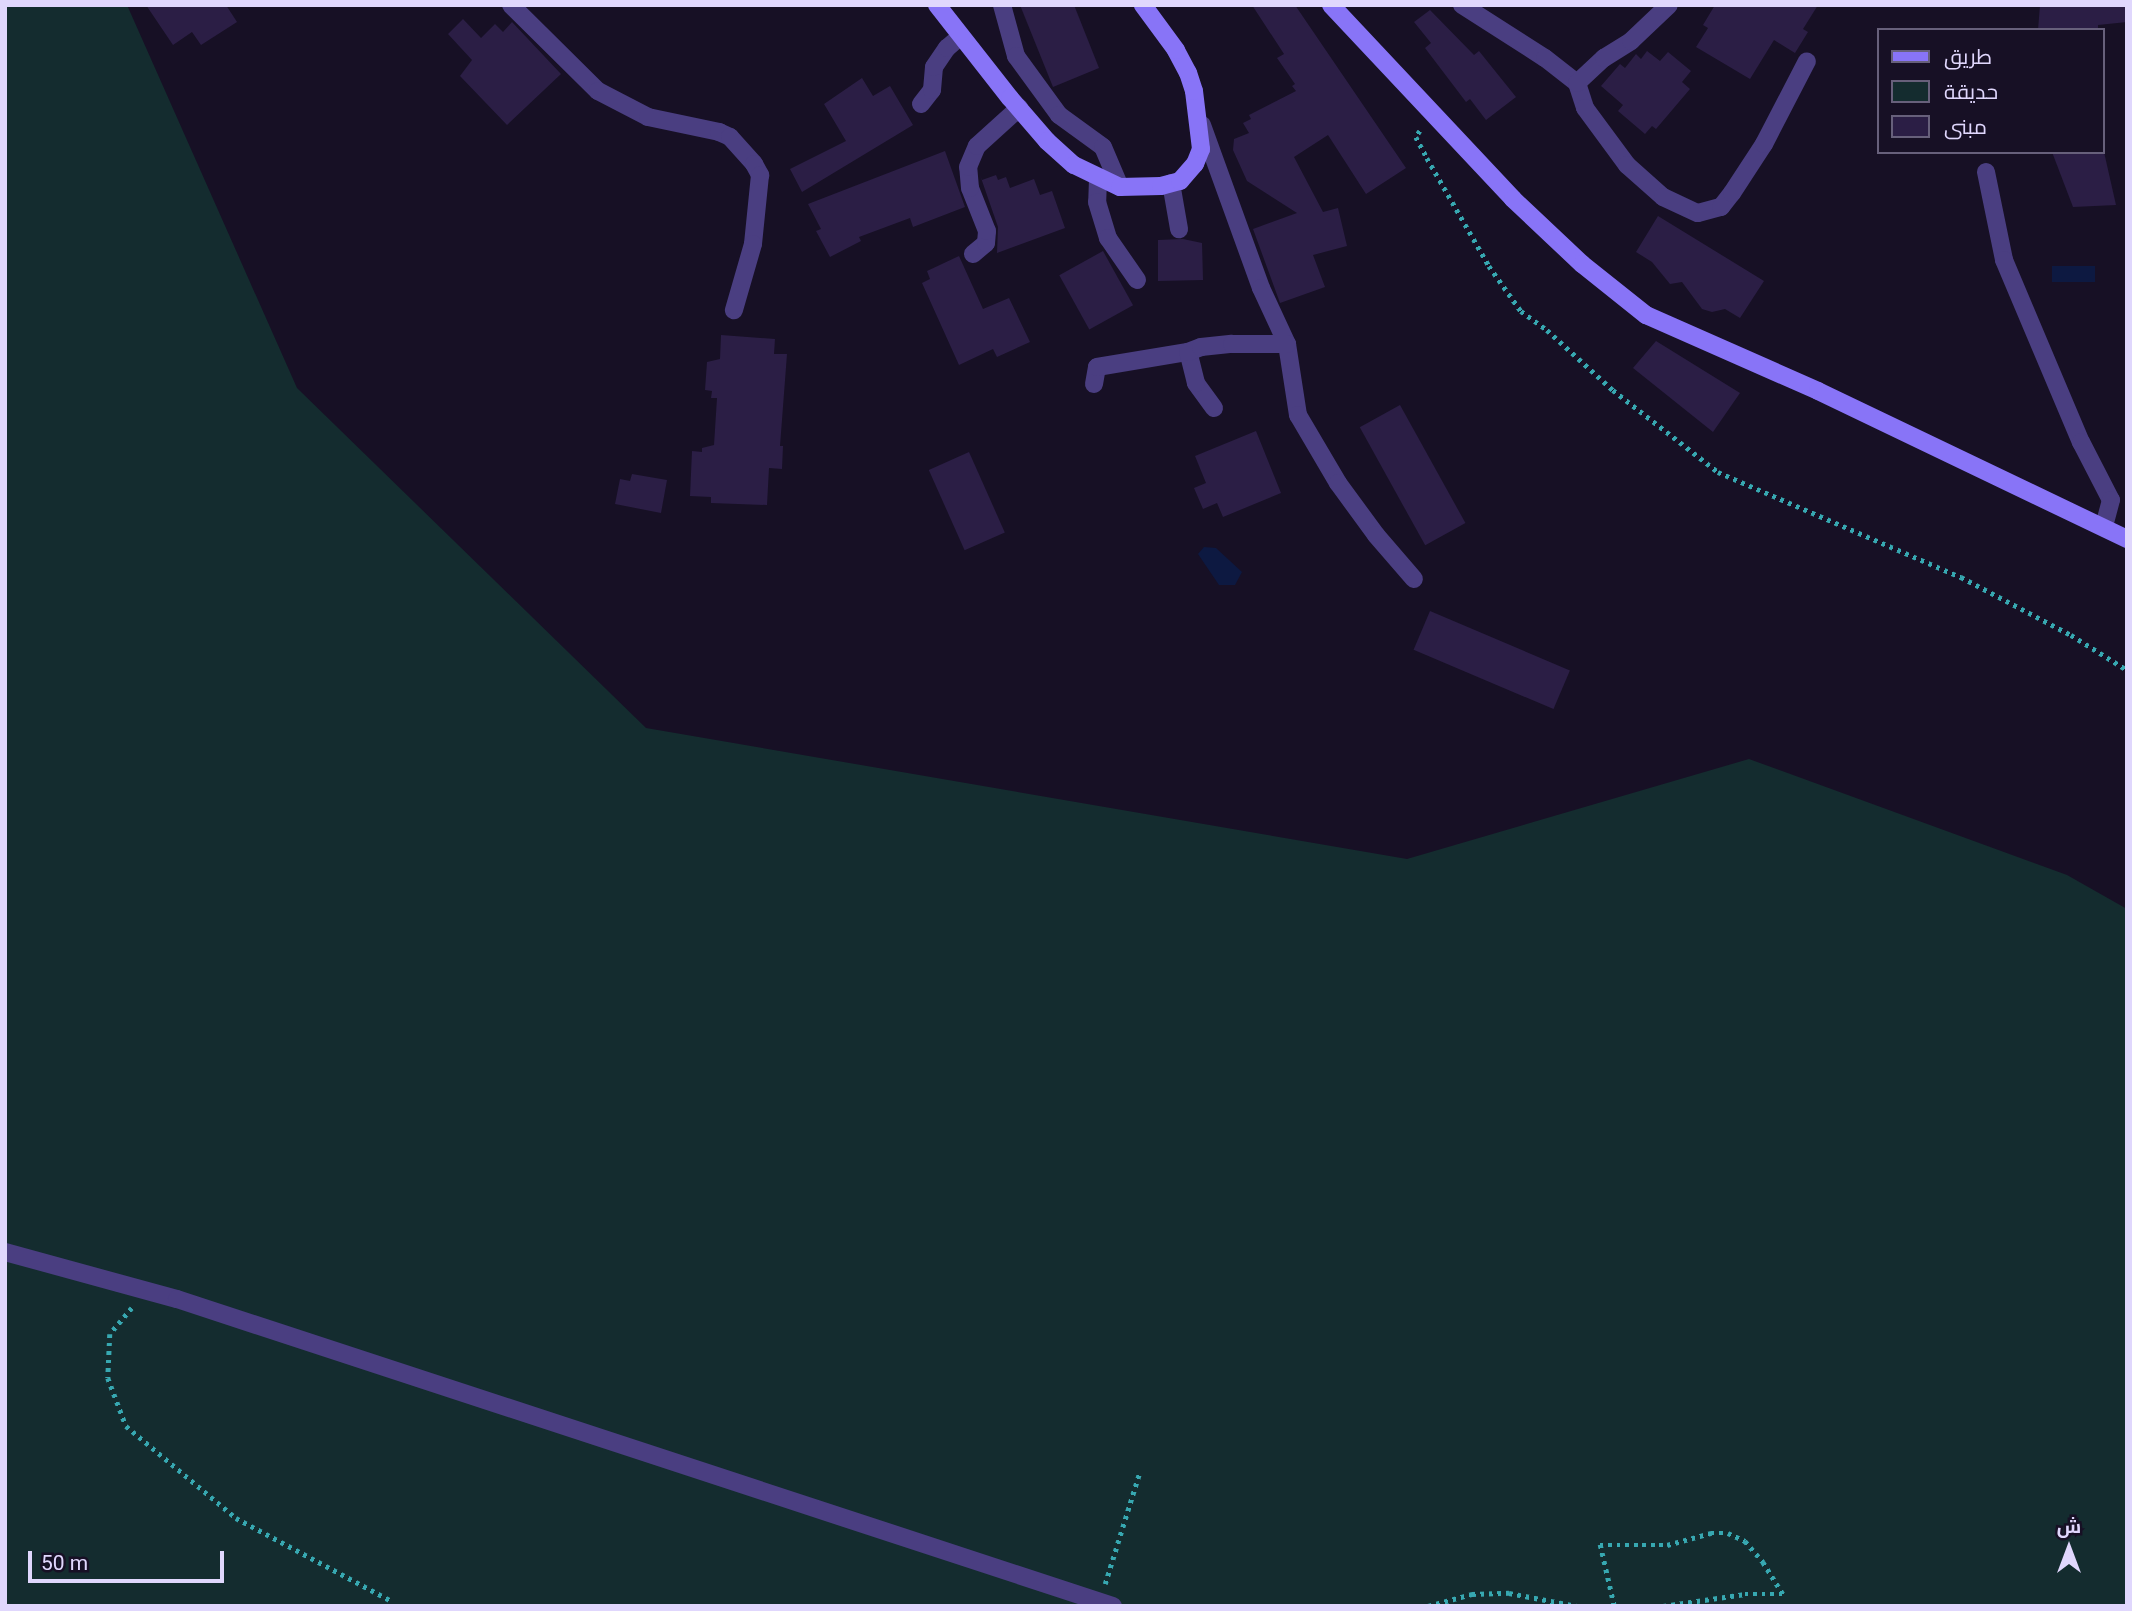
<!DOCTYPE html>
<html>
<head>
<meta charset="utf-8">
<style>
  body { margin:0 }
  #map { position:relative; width:2132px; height:1611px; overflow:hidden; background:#171025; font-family:Roboto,Cairo,sans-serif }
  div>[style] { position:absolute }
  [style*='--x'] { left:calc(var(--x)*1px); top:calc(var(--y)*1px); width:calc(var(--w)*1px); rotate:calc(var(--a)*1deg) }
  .green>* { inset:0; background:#142c2f }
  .water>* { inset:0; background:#0d1941; transform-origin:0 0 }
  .building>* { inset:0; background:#2b1e45; transform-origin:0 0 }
  .path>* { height:4.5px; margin-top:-2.25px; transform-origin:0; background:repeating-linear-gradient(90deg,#37a8b1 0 3.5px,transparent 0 8.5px) }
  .street>* { height:18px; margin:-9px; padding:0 9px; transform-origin:9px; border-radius:9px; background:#4a3e81 }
  .secondary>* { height:18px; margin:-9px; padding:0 9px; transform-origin:9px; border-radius:9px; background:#8874f7 }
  span { translate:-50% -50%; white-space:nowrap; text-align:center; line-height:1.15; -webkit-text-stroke:5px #171025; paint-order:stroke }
  .frame { position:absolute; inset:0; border:7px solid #e0d7fd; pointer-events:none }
  .legend { position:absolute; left:1877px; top:28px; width:228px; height:126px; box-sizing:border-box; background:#171025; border:2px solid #67607b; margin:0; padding:9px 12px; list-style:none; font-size:21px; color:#e0d7fd }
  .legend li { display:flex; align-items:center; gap:14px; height:35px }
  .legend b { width:35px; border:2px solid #67607b }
  .north { position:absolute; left:2034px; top:1513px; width:70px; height:70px; -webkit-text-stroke:5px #171025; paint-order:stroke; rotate:0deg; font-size:19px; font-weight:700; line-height:28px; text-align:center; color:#e0d7fd }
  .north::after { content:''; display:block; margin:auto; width:24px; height:32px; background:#e0d7fd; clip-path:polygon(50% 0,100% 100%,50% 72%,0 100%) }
  .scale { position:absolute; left:28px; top:1551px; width:196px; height:32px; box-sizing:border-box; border:4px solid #e0d7fd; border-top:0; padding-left:9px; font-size:21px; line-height:24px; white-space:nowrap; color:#e0d7fd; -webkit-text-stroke:5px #171025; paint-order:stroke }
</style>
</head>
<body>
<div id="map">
  <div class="green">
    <div style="clip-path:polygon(5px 5px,127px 5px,297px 388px,646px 728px,1407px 859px,1749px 759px,2067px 875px,2127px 909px,2127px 1606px,5px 1606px)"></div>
  </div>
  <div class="water">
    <div style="left:2095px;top:266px;width:16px;height:43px;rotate:90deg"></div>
    <div style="clip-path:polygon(1204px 547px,1216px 548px,1242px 572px,1235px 585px,1219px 585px,1198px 554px)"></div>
  </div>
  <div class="building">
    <div style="clip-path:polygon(146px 5px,226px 5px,237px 22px,201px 45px,192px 32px,173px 45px)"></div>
    <div style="clip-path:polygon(1020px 5px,1074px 5px,1099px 68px,1053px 87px)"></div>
    <div style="clip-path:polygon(1252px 5px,1295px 5px,1406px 168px,1366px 194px,1328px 135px,1294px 157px,1323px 212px,1338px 208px,1347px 246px,1313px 255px,1325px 287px,1280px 303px,1253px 229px,1297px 213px,1247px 181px,1233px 150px,1234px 139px,1249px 133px,1243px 123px,1251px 119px,1249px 115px,1296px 91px,1292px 86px,1295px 84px,1277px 58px,1284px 54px)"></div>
    <div style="clip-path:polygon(1715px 5px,1818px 5px,1803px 29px,1808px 32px,1795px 53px,1774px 40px,1750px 79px,1696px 47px,1708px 28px,1703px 25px)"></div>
    <div style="clip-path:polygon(2040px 5px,2127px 5px,2127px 22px,2098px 25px,2098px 30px,2038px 30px)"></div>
    <div style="clip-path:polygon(1430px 10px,1474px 55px,1479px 51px,1516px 97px,1486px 120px,1470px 99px,1466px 102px,1425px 48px,1431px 43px,1414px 22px)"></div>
    <div style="clip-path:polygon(463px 19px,481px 38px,495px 24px,503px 32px,512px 22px,561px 74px,507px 125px,460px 76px,472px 60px,448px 34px)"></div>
    <div style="clip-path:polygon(1647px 51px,1660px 61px,1668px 52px,1691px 71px,1682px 82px,1690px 89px,1656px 129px,1652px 126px,1645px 134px,1618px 111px,1623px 105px,1601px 86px,1620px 64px,1625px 68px,1636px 54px,1641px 59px)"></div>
    <div style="clip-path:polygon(862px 78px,873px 96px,890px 86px,913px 125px,802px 192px,790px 169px,846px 141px,824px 104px)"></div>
    <div style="clip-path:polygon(945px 151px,965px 207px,913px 227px,910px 218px,859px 237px,861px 241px,830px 257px,816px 231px,821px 229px,808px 204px)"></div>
    <div style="clip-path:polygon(2052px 152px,2104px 152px,2116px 205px,2073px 207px)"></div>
    <div style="clip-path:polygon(980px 175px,982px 180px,996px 175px,998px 180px,1006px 177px,1010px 188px,1034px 179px,1040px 195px,1052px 191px,1065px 228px,997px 253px,998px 227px)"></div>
    <div style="clip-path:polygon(1658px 216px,1764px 281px,1740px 318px,1725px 309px,1712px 312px,1702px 309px,1682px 282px,1670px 284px,1652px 262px,1636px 252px)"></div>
    <div style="clip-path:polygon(1183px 239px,1202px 243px,1203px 280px,1158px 281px,1158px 240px)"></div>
    <div style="left:1103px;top:251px;width:62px;height:50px;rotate:61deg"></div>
    <div style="clip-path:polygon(959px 256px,983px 309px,1009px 298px,1030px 342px,997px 357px,993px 349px,959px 365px,922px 283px,930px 279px,927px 271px)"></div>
    <div style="clip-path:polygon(721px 335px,775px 339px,774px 354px,787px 354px,780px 446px,783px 446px,782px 469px,769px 468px,767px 505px,711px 503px,711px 497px,690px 496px,692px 451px,702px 452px,702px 448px,714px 445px,717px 398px,711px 398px,712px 391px,705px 390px,707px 362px,720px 359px)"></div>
    <div style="clip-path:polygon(1656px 341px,1740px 393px,1713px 432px,1633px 368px)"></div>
    <div style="left:1400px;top:405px;width:135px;height:46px;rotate:61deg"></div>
    <div style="clip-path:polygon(1256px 431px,1281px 493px,1223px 517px,1217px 503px,1203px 509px,1194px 488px,1206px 483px,1195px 456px)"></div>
    <div style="left:969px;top:452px;width:88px;height:44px;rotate:66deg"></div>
    <div style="clip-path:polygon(632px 474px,667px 480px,661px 513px,615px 504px,620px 479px,630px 481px)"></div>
    <div style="left:1430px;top:611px;width:152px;height:42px;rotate:23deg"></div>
  </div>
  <div class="path">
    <div style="--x:1420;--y:131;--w:7;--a:124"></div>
    <div style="--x:1416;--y:137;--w:24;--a:62"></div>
    <div style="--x:1427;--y:158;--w:125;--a:60.1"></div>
    <div style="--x:1489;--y:266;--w:55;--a:54.6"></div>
    <div style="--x:1521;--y:311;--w:32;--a:36"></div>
    <div style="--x:1547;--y:330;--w:89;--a:42.3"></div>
    <div style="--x:1613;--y:390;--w:133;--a:38"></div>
    <div style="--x:1718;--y:472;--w:265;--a:23.4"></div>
    <div style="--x:1961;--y:577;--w:124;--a:27.8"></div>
    <div style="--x:2071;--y:635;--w:66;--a:32"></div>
    <div style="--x:132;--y:1308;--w:34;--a:130"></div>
    <div style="--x:110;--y:1334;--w:44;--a:92.6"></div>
    <div style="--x:108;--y:1378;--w:51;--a:69.4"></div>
    <div style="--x:126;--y:1426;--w:143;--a:39.9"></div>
    <div style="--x:236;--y:1518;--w:178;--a:28.1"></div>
    <div style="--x:1105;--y:1584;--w:115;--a:-72.8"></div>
    <div style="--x:1428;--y:1606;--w:46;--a:-15.3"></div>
    <div style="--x:1472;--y:1594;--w:37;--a:-2"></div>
    <div style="--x:1509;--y:1593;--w:69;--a:10.8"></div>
    <div style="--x:1614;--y:1606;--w:63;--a:-102.9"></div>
    <div style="--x:1600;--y:1545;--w:67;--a:0"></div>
    <div style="--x:1667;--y:1545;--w:46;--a:-15.3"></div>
    <div style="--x:1711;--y:1533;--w:17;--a:0"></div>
    <div style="--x:1728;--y:1533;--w:19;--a:25"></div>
    <div style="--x:1745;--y:1541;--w:28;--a:49"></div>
    <div style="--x:1763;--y:1562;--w:38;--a:58"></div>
    <div style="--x:1663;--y:1606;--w:83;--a:-8.3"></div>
    <div style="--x:1745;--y:1594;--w:37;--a:0"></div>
  </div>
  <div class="street">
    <div style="--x:511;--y:5;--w:122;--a:44.7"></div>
    <div style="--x:598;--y:91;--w:56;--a:27.5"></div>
    <div style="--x:648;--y:117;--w:73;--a:11.9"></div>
    <div style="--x:719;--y:132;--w:12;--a:24"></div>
    <div style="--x:730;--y:137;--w:36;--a:48"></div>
    <div style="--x:754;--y:164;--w:13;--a:61"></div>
    <div style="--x:760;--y:175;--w:69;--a:95.8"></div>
    <div style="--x:753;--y:244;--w:69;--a:106.1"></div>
    <div style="--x:1002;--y:5;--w:53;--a:74.6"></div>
    <div style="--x:1016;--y:56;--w:73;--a:53.9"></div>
    <div style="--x:1059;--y:115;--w:54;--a:36"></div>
    <div style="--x:1103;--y:147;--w:43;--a:67"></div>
    <div style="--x:1462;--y:5;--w:98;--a:32.6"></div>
    <div style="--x:1545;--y:58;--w:41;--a:38"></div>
    <div style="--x:1577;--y:83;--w:26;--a:72"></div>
    <div style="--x:1585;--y:108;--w:71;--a:53.6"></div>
    <div style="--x:1627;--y:165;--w:48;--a:41.6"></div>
    <div style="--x:1663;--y:197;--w:38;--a:25"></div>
    <div style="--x:1698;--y:213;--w:24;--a:-15"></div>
    <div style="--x:1721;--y:207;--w:18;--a:-52"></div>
    <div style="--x:1732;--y:193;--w:59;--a:-56.9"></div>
    <div style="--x:1764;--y:144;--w:93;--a:-62.6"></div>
    <div style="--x:1577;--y:83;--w:37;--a:-43"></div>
    <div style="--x:1604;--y:58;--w:32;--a:-32"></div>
    <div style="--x:1631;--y:41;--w:52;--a:-43.5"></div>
    <div style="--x:921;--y:104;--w:18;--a:-52"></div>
    <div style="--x:932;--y:90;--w:23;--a:-85"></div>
    <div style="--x:934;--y:67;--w:23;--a:-56"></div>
    <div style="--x:947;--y:48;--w:18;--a:-41"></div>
    <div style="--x:1202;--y:125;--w:173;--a:70.1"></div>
    <div style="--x:1261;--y:288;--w:62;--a:65.1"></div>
    <div style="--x:1287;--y:344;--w:72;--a:81.2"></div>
    <div style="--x:1298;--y:415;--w:79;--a:59.5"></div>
    <div style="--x:1338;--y:483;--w:64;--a:53.8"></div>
    <div style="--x:1376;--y:535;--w:58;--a:49.2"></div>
    <div style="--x:1986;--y:172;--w:90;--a:78.4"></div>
    <div style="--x:2004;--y:260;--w:198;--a:67.1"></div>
    <div style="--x:2081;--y:442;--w:65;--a:62.7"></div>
    <div style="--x:2111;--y:500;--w:28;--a:105"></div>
    <div style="--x:1098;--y:179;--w:23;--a:92"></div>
    <div style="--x:1097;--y:202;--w:38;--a:73"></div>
    <div style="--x:1108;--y:238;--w:51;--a:55.4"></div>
    <div style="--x:1171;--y:183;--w:47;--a:80.1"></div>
    <div style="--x:973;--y:254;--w:17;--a:-40"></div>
    <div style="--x:986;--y:243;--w:12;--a:-85"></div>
    <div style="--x:987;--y:231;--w:46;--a:-111.6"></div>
    <div style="--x:970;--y:188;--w:21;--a:-95"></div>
    <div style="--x:968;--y:167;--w:23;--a:-67"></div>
    <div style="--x:977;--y:146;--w:57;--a:-42.1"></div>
    <div style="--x:1094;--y:384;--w:17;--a:-80"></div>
    <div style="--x:1097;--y:367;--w:92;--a:-9.4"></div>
    <div style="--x:1214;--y:408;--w:31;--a:-126"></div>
    <div style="--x:1196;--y:383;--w:32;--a:-104"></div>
    <div style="--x:1188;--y:352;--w:14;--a:-21"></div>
    <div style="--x:1201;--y:347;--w:31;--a:-6"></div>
    <div style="--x:1232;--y:344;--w:55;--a:0"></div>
    <div style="--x:5;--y:1252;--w:178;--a:15.3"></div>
    <div style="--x:177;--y:1299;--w:985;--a:18.16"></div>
  </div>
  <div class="secondary">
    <div style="--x:937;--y:5;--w:118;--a:51.9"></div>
    <div style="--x:1010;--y:98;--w:57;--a:49.3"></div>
    <div style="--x:1047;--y:141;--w:36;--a:42"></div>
    <div style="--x:1074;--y:165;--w:51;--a:25.6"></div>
    <div style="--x:1120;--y:187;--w:41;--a:-1.4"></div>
    <div style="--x:1161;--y:186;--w:20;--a:-15"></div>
    <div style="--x:1180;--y:181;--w:23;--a:-49"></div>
    <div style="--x:1195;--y:164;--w:16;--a:-68"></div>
    <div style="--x:1201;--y:149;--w:58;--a:-96.9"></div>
    <div style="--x:1194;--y:91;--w:19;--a:-108"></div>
    <div style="--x:1188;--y:73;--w:26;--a:-118"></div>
    <div style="--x:1176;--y:50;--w:56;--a:-126.3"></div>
    <div style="--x:1331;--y:5;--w:266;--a:46.8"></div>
    <div style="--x:1513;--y:199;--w:95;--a:43.3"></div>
    <div style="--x:1582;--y:264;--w:82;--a:38.6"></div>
    <div style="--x:1646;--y:315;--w:188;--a:23.8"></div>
    <div style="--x:1818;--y:391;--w:343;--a:25.6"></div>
  </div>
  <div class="frame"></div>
  <ul class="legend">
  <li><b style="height:9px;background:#8874f7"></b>طريق</li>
  <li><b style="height:19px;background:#142c2f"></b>حديقة</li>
  <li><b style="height:19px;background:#2b1e45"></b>مبنى</li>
  </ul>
  <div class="north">ش</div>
  <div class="scale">50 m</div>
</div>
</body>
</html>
